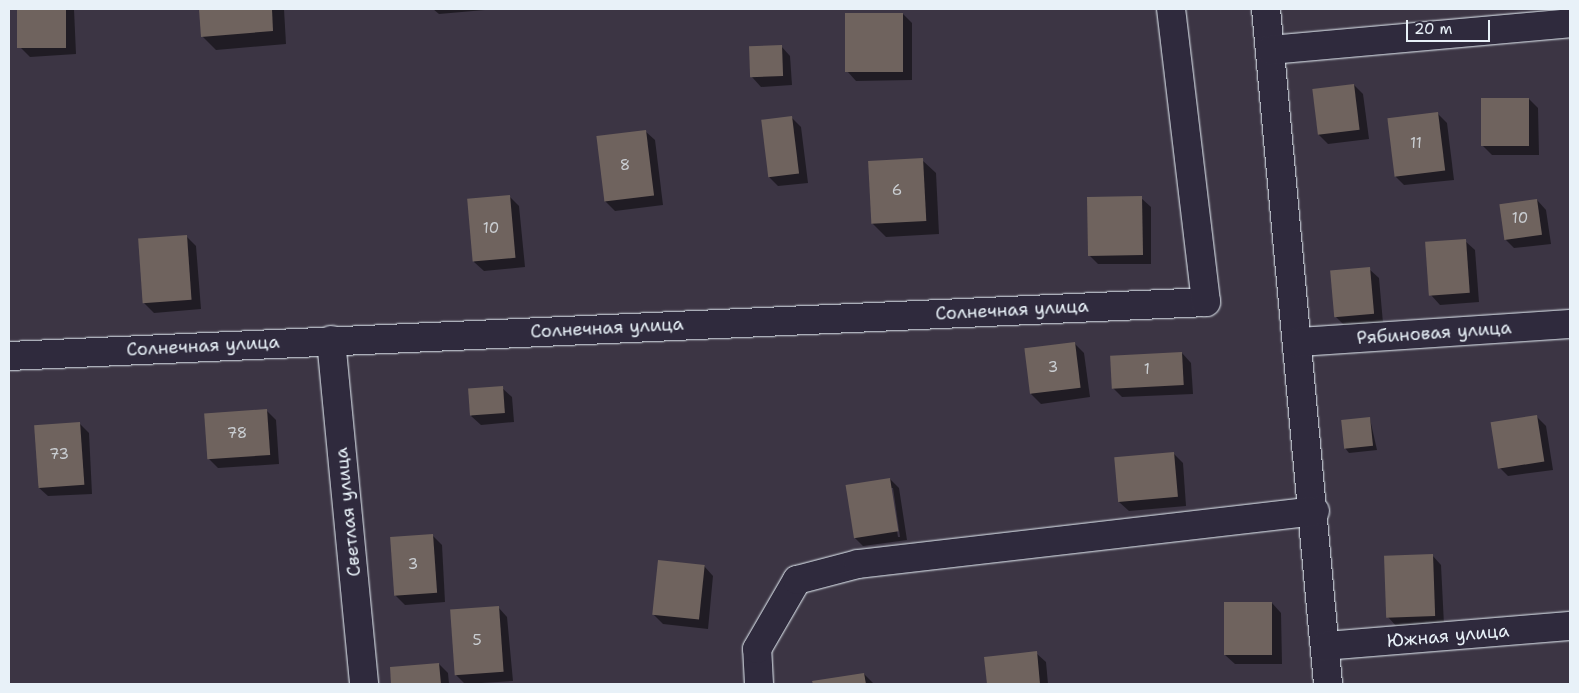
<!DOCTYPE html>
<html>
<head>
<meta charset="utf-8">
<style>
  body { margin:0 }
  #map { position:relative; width:1579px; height:693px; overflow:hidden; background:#3c3544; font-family:"Shantell Sans",sans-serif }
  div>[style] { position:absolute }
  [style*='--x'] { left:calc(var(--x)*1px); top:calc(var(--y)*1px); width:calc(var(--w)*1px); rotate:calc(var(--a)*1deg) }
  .shadow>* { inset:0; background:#0007 }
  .building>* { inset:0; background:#6f635e; transform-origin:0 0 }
  .roads { filter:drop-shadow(0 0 1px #e8f1f8) drop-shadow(0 0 1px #e8f1f8) }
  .minor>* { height:28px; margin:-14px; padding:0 14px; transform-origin:14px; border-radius:14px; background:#2f2a3d }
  span { translate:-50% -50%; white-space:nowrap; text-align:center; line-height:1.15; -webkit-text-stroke:4px #2f2a3d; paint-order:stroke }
  .number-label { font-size:15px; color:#caced2 }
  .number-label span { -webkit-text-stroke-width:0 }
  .street-label { font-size:18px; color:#e8f1f8 }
  .frame { position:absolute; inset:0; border:10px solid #e8f1f8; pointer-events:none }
  .scale { position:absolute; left:1406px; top:20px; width:84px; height:22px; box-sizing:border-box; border:2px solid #e8f1f8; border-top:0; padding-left:6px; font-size:15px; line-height:18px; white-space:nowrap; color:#e8f1f8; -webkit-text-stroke:4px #2f2a3d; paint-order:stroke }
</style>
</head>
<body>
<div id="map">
  <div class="shadow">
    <div style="clip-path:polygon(18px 9px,74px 9px,76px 54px,30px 57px,20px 47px)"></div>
    <div style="clip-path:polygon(200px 9px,284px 9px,286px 44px,216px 50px,202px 36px)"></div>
    <div style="clip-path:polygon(433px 9px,496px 9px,439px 14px)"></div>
    <div style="clip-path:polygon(903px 14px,912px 23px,912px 80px,856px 81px,847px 71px)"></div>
    <div style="clip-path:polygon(781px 46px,790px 56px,792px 85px,761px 87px,752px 77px)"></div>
    <div style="clip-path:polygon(1354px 85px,1363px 94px,1369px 139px,1328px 144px,1318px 134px)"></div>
    <div style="clip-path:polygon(1529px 99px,1538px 108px,1539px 155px,1492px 155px,1483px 146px)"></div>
    <div style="clip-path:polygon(1438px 114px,1447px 123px,1454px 180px,1404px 185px,1395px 176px)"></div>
    <div style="clip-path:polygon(792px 118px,801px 127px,808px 183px,778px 186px,769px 177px)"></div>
    <div style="clip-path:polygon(645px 131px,655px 140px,663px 205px,615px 211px,605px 201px)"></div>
    <div style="clip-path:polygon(922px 160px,936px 173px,939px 234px,886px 237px,872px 223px)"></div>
    <div style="clip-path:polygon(509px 196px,519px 206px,525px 267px,484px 271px,474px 262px)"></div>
    <div style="clip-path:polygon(1141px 198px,1151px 207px,1151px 264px,1098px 264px,1089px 255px)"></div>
    <div style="clip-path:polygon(1537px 200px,1546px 210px,1551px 244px,1514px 248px,1505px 239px)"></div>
    <div style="clip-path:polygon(186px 236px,196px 246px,201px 309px,154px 313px,144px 303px)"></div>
    <div style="clip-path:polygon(1465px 241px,1475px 250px,1479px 302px,1440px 305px,1431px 295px)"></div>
    <div style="clip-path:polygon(1369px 269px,1379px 278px,1383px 323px,1345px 326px,1336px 317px)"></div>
    <div style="clip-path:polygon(1075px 344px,1084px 353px,1090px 397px,1041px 404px,1031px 394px)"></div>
    <div style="clip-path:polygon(1182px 353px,1191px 363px,1193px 394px,1122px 397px,1113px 388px)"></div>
    <div style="clip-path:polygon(502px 388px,512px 397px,514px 422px,481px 425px,471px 416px)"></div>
    <div style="clip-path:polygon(267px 411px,276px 420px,279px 464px,218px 468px,209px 459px)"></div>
    <div style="clip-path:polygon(1537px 417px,1546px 426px,1553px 470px,1508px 476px,1499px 467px)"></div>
    <div style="clip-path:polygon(1370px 419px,1377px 450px,1349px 453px,1345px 448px)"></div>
    <div style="clip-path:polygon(80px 424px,89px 433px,92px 494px,48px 496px,38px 487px)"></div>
    <div style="clip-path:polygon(1173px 453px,1183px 463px,1186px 506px,1129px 511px,1119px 502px)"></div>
    <div style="clip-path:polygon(evenodd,890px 479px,899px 488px,907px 540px,863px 546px,854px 537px,890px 479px,890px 488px,893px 488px,900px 537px,898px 537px,890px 488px)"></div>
    <div style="clip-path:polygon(432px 535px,442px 545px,445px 602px,405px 605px,395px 595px)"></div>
    <div style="clip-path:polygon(1432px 555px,1441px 565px,1444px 625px,1397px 627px,1388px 617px)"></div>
    <div style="clip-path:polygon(704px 566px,713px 576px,708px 629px,663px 624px,654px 615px)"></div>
    <div style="clip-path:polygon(1272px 603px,1281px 613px,1282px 664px,1235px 664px,1225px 655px)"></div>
    <div style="clip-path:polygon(498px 607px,507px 617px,513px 681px,465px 684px,456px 675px)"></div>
    <div style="clip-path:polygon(1036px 653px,1046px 662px,1048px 684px,988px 684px,986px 658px)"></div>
    <div style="clip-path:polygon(439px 664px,448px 673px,449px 684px,392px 684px,391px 668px)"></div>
    <div style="clip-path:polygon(864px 674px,874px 684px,814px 684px,813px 682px)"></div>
  </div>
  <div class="building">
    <div style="left:17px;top:9px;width:49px;height:39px"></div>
    <div style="clip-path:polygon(199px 9px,272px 9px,273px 31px,201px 37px)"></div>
    <div style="left:845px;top:13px;width:58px;height:59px"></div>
    <div style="left:782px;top:45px;width:31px;height:33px;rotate:88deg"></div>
    <div style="left:1354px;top:84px;width:46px;height:42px;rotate:83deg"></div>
    <div style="left:1481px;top:98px;width:48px;height:48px"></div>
    <div style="left:1438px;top:112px;width:59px;height:51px;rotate:83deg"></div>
    <div style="left:792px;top:116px;width:58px;height:31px;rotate:83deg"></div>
    <div style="left:646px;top:130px;width:66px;height:50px;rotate:83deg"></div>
    <div style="left:923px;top:158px;width:63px;height:55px;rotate:87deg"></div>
    <div style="left:510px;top:195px;width:63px;height:43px;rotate:85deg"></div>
    <div style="left:1142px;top:196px;width:59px;height:55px;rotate:89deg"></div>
    <div style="left:1537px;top:199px;width:36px;height:38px;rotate:82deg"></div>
    <div style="left:187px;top:235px;width:65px;height:49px;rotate:86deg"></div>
    <div style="left:1466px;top:239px;width:54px;height:41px;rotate:86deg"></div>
    <div style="left:1370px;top:267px;width:47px;height:40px;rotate:85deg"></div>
    <div style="left:1075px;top:342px;width:46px;height:51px;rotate:83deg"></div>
    <div style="left:1182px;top:352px;width:33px;height:72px;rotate:87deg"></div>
    <div style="left:503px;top:386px;width:27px;height:35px;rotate:86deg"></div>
    <div style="left:267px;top:409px;width:46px;height:63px;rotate:86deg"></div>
    <div style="left:1537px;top:415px;width:47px;height:47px;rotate:81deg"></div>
    <div style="left:1370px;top:417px;width:29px;height:29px;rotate:84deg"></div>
    <div style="left:80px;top:422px;width:63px;height:46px;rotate:86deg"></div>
    <div style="left:1174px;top:452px;width:45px;height:60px;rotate:85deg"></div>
    <div style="left:890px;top:478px;width:54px;height:45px;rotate:81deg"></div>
    <div style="left:433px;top:534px;width:59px;height:43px;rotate:86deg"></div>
    <div style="left:1433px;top:554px;width:62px;height:49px;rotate:88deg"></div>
    <div style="left:658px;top:560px;width:47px;height:55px;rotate:6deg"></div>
    <div style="left:1224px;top:602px;width:48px;height:53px"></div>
    <div style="left:499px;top:606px;width:66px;height:49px;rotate:86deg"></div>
    <div style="clip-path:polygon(1037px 651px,1040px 684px,987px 684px,984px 657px)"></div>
    <div style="clip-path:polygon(439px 663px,441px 684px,391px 684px,390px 667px)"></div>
    <div style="clip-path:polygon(864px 673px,866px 684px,813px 684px,812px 681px)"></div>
  </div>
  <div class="roads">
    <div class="minor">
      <div style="--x:1266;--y:9;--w:678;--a:84.75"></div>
      <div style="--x:1270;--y:50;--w:301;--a:-5.1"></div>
      <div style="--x:331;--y:340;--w:346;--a:84.5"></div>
      <div style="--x:1298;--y:342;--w:273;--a:-3.8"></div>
      <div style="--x:9;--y:356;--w:1198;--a:-2.58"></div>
      <div style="--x:1206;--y:302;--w:295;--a:-96.8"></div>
      <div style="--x:1325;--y:646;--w:246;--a:-4.7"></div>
      <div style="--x:759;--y:684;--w:35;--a:-93"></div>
      <div style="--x:757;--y:649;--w:80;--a:-59.9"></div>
      <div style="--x:797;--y:580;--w:63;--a:-14.7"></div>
      <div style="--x:858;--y:564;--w:460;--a:-6.6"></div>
    </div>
  </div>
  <div class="number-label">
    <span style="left:1416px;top:144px">11</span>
    <span style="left:625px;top:166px">8</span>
    <span style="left:897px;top:191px">6</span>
    <span style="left:1520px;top:219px">10</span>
    <span style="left:491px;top:229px">10</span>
    <span style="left:1053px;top:368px">3</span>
    <span style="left:1147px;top:370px">1</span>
    <span style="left:237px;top:434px">78</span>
    <span style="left:59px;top:455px">73</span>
    <span style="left:413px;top:565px">3</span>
    <span style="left:477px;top:641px">5</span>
  </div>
  <div class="street-label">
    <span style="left:1012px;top:310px;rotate:-3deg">Солнечная улица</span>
    <span style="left:607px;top:328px;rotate:-3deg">Солнечная улица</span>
    <span style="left:1434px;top:333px;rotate:-4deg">Рябиновая улица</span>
    <span style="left:203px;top:346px;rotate:-3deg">Солнечная улица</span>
    <span style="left:348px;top:512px;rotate:-96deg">Светлая улица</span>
    <span style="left:1448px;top:636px;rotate:-5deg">Южная улица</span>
  </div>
  <div class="frame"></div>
  <div class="scale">20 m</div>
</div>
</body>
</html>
